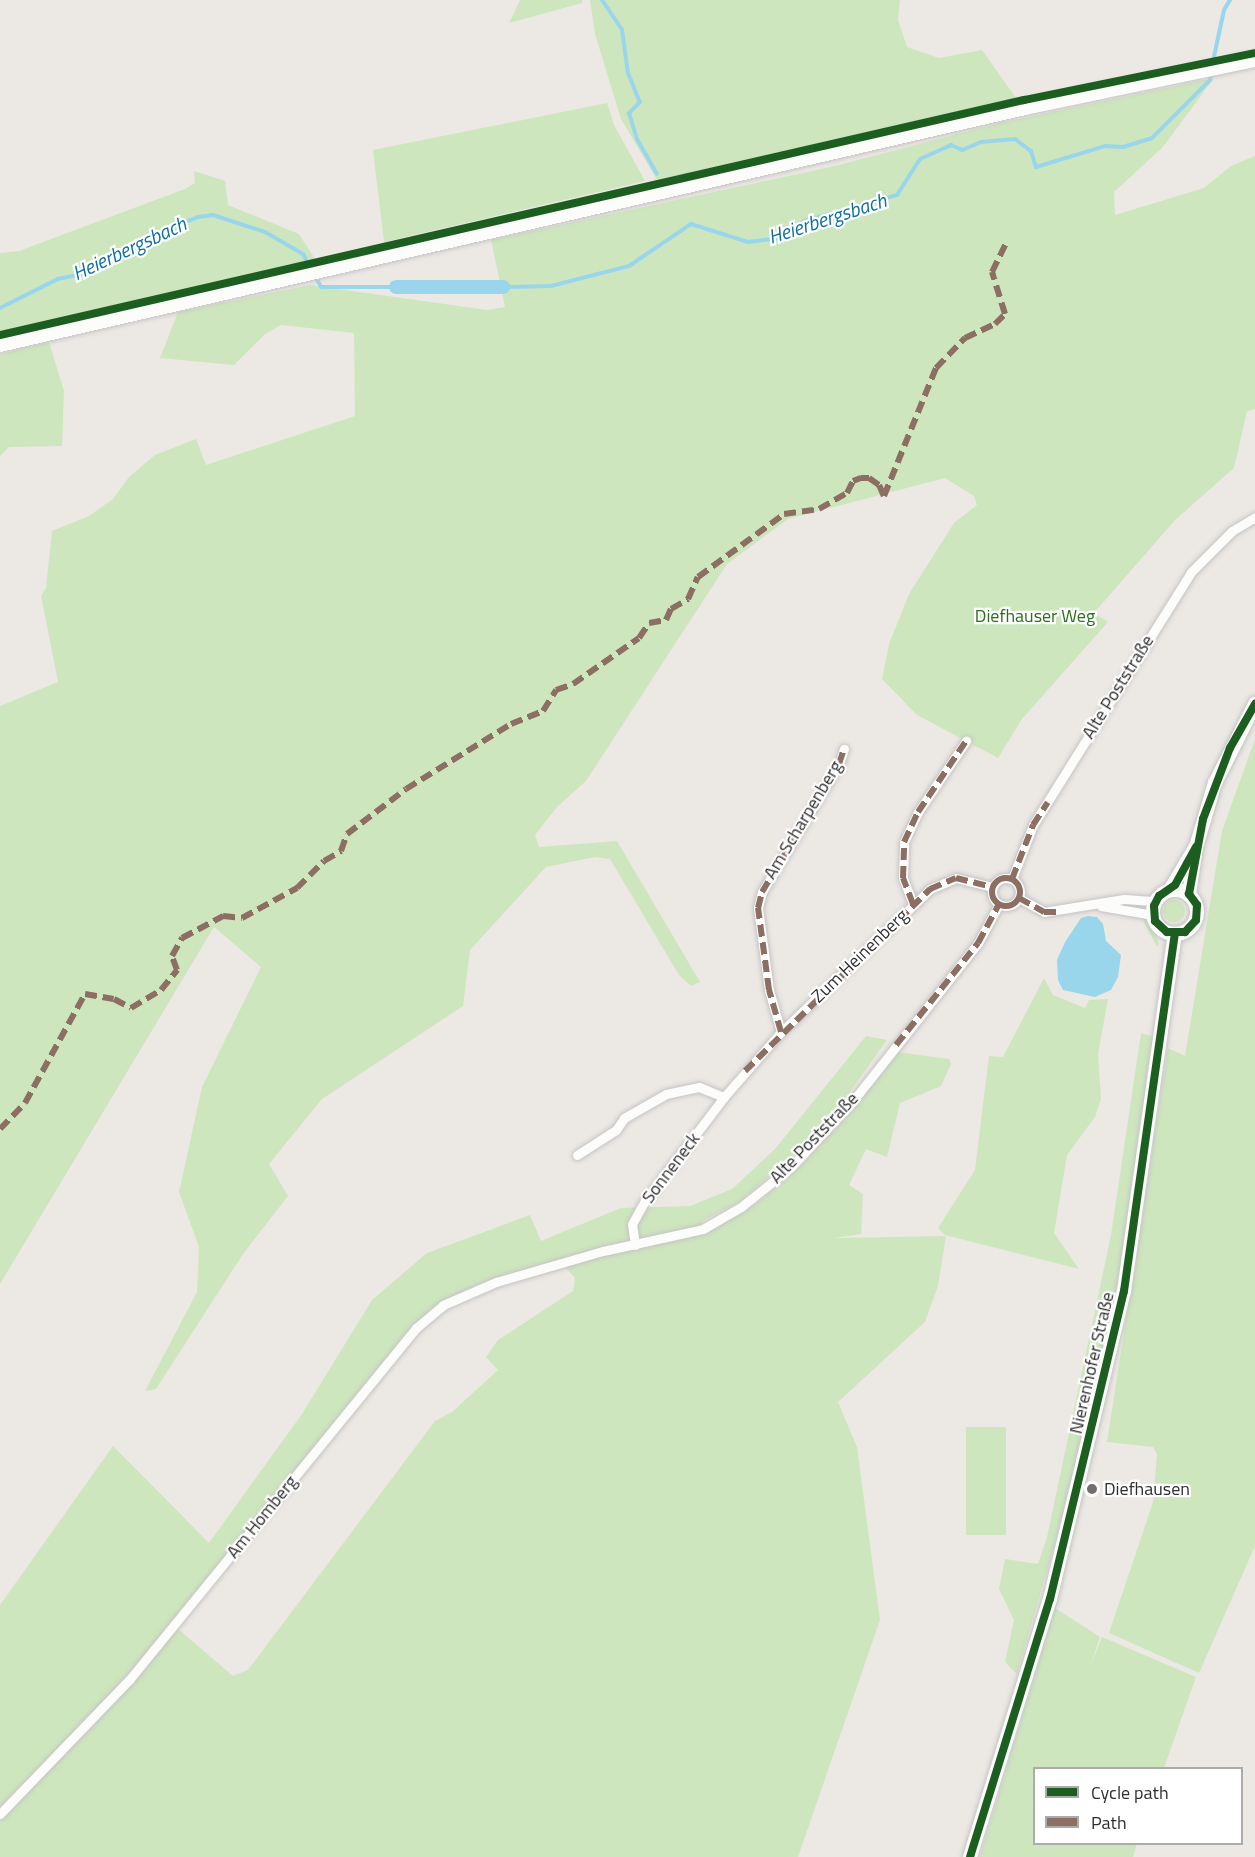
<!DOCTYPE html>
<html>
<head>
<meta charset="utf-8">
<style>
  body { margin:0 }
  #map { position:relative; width:1255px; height:1857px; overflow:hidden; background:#ece8e4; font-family:"Titillium Web",sans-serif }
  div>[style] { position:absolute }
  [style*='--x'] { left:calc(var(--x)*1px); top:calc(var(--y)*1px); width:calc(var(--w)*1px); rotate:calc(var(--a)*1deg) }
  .green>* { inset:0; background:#cee6be; transform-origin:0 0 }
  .round { border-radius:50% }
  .water>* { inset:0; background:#99d6ec }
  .stream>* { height:4px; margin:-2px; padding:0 2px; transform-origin:2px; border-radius:2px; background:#99d6ec }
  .canal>* { height:14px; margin:-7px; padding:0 7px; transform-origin:7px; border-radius:7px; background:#99d6ec }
  .roads { filter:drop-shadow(0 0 2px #c5c4c5) drop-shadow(0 0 2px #c5c4c5) }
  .minor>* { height:9px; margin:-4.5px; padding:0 4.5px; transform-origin:4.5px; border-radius:4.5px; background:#fcfcfb }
  .minor>.ring { margin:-4.5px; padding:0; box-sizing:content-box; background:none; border:9px solid #fcfcfb; border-radius:50% }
  .secondary>* { height:14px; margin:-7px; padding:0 7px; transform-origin:7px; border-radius:7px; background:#fcfcfb }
  .secondary>.ring { margin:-7px; padding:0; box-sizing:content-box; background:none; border:14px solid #fcfcfb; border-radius:50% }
  .quiet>* { height:6px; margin-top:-3px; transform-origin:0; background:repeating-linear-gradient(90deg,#8d6e63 0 12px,transparent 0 18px) }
  .quiet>.ring { margin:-3px; padding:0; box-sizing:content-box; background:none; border:6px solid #8d6e63; border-radius:50% }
  .cycleway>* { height:8px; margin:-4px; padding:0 4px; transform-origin:4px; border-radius:4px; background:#1b5e20 }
  .dots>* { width:16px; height:16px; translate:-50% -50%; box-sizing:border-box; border:3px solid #fff; border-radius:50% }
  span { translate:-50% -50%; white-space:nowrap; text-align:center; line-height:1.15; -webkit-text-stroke:4.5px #fff; paint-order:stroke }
  .park-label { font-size:18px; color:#2c6e1b }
  .street-label { font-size:18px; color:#2e2e2e }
  .poi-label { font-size:18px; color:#2e2e2e }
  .left { translate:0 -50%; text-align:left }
  .water-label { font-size:20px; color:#0d6fa3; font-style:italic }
  .legend { position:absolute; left:1033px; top:1767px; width:210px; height:78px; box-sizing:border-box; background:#fff; border:2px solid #ababab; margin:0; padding:8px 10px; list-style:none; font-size:18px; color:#2e2e2e }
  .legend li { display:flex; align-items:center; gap:12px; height:30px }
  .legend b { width:30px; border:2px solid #ababab }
</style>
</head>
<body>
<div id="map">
  <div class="green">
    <div style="clip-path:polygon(520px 0,582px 0,582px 3px,509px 23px)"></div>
    <div style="clip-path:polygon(590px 0,900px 0,898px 20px,907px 47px,939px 58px,982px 50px,1016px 98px,657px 180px,621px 119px,595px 34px)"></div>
    <div style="clip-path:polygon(1214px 78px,1163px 147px,1114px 192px,1115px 215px,1204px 188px,1231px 166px,1255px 156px,1255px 409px,1247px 411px,1234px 468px,1175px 520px,1094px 613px,1108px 622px,1022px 719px,998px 758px,917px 715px,882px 679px,889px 644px,909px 594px,954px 523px,977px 505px,974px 496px,945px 478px,788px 519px,727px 564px,586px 781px,557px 807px,535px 835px,539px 847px,617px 841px,700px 982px,691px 986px,679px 975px,610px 859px,595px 857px,546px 867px,470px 950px,463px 1006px,322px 1099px,269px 1164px,288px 1196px,243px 1254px,156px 1389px,145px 1391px,197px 1292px,199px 1247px,179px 1192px,202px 1087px,261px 967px,214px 927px,0 1284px,0 706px,58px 682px,41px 596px,46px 588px,52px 531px,89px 516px,113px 499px,129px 477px,155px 455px,196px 439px,206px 465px,355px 416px,354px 333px,281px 325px,265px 334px,234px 365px,160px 358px,178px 312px,310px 285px,487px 310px,505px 307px,491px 240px,835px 166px,996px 124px)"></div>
    <div style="clip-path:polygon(607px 103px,614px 125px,645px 181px,384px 242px,373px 150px)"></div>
    <div style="clip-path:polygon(194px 171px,225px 181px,228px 205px,299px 234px,319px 265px,0 333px,0 253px,19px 251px,185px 189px,195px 183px)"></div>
    <div style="clip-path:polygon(49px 342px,64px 391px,62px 446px,9px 447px,0 456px,0 354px)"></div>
    <div style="clip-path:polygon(1255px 739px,1255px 1546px,1199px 1673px,1109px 1633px,1153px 1502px,1157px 1454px,1153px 1447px,1107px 1442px,1168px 1048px,1185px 1056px,1222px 831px)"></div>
    <div class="round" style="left:1163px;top:900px;width:22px;height:22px"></div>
    <div style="clip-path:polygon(1141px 916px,1155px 928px,1159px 946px,1156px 945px)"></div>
    <div style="clip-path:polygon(1044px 978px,1053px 995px,1085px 1008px,1089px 1000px,1108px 999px,1098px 1054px,1101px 1099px,1095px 1117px,1067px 1155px,1054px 1233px,1079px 1269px,945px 1235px,938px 1228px,975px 1170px,989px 1056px,1003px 1057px)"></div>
    <div style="clip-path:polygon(1141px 1033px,1155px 1037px,1126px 1243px,1077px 1467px,1017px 1674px,1005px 1662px,1014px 1620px,999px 1589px,1005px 1559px,1038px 1564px,1047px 1537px,1111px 1235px)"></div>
    <div style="clip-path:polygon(866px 1036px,887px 1040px,847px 1096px,789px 1160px,739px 1202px,701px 1222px,707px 1231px,745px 1212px,794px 1173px,857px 1105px,897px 1052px,949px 1059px,951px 1064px,941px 1086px,900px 1103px,887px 1157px,866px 1149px,849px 1185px,863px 1194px,861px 1234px,834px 1238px,946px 1236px,938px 1286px,925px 1322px,838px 1402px,857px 1447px,880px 1620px,798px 1857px,0 1857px,0 1820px,92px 1727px,178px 1629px,233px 1676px,248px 1670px,435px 1421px,452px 1412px,498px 1370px,486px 1357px,498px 1340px,573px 1291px,575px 1278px,564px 1266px,547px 1262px,442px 1301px,127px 1677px,0 1807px,0 1605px,113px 1446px,209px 1543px,302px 1414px,372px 1300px,427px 1253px,530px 1215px,541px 1241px,621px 1208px,690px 1206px,732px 1189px,775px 1149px)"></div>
    <div style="left:966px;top:1427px;width:40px;height:108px"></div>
    <div style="clip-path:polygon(1055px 1608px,1100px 1637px,1091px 1664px,1102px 1637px,1196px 1677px,1164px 1768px,1034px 1768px,1034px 1844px,1137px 1844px,1133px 1857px,980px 1857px)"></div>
  </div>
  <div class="water">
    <div style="clip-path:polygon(1088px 916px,1097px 917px,1103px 924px,1106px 941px,1121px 955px,1118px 977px,1111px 990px,1095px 997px,1063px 990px,1058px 980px,1057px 960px,1065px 942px,1081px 918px)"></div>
  </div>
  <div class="stream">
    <div style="--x:602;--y:0;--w:36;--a:56"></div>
    <div style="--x:622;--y:30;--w:43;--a:82.1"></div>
    <div style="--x:628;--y:73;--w:31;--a:68"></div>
    <div style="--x:640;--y:102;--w:16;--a:135"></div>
    <div style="--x:629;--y:113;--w:27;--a:73"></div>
    <div style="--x:637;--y:139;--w:40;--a:60.3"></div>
    <div style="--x:1212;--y:66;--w:57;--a:-77.9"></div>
    <div style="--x:1224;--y:10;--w:12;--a:-59"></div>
    <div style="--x:315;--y:276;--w:13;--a:61"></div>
    <div style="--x:321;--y:287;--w:75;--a:0"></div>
    <div style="--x:503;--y:287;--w:48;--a:-1.2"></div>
    <div style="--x:551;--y:286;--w:81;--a:-14.4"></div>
    <div style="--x:629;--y:266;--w:75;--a:-34.1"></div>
    <div style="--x:691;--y:224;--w:60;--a:17.5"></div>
    <div style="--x:748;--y:242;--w:32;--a:-7"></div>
    <div style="--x:780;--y:238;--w:29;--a:-35"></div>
    <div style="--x:804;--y:221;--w:97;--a:-15.6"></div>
    <div style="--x:897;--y:195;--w:43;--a:-57.4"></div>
    <div style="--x:920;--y:159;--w:34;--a:-24"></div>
    <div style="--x:951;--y:145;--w:12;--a:24"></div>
    <div style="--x:962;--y:150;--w:21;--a:-23"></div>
    <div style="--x:981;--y:142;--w:34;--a:-5"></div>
    <div style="--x:1015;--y:139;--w:20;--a:37"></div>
    <div style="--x:1031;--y:151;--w:17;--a:73"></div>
    <div style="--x:1036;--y:167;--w:72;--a:-16.9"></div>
    <div style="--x:1105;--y:146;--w:18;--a:3"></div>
    <div style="--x:1123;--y:147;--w:30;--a:-17"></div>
    <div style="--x:1152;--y:138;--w:82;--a:-45"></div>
    <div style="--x:1210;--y:80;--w:6;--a:-81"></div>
    <div style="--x:0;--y:308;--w:65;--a:-26.6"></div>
    <div style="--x:58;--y:279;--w:24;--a:-12"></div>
    <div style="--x:81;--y:274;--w:68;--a:-29.2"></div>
    <div style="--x:140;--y:241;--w:63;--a:-22.5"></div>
    <div style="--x:198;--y:217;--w:15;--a:-8"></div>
    <div style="--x:213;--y:215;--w:55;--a:18.1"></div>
    <div style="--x:265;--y:232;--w:44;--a:30.1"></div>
    <div style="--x:303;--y:254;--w:18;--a:63"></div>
  </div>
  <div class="canal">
    <div style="--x:396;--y:287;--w:107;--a:0"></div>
  </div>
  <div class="roads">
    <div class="minor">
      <div class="ring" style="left:992px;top:878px;width:19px;height:19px"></div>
      <div style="--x:1012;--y:879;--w:58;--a:-68.7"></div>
      <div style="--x:1033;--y:825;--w:298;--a:-58"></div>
      <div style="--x:1191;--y:572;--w:58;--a:-45"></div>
      <div style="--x:1232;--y:531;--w:27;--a:-31"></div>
      <div style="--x:1019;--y:898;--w:29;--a:29"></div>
      <div style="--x:1044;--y:912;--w:81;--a:-9.2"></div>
      <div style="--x:1124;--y:899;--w:32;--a:4"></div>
      <div style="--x:913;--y:904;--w:28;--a:-111"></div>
      <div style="--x:903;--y:878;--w:36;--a:-88"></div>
      <div style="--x:904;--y:842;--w:33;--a:-65"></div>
      <div style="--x:918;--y:812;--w:86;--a:-55.9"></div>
      <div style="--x:1101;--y:906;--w:53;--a:9.8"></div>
      <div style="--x:781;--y:1032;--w:44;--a:-105.9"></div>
      <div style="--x:769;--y:990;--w:83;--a:-97.6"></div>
      <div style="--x:758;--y:908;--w:16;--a:-76"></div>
      <div style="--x:762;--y:892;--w:149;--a:-59"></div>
      <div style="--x:839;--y:764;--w:16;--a:-72"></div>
      <div style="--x:577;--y:1155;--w:46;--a:-32.7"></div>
      <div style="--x:616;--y:1130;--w:14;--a:-56"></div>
      <div style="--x:624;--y:1118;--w:48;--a:-29.7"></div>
      <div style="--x:666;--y:1094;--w:34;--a:-12"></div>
      <div style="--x:699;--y:1087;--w:27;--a:22"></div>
      <div style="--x:635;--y:1245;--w:21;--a:-98"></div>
      <div style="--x:632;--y:1224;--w:26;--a:-61"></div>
      <div style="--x:645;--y:1201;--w:131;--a:-52.8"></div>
      <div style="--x:724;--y:1097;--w:86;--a:-48.8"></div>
      <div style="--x:781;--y:1032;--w:207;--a:-43.8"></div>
      <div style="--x:930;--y:889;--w:28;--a:-23"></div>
      <div style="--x:956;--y:878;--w:38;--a:14"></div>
      <div style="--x:0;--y:1814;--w:186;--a:-46.1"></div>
      <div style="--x:129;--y:1680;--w:454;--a:-50.8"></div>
      <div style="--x:416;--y:1328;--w:35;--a:-40"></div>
      <div style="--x:443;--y:1305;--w:58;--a:-23.5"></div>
      <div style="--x:496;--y:1282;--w:111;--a:-16.2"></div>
      <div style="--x:603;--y:1251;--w:102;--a:-12.4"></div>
      <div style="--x:703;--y:1229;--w:44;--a:-30.1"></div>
      <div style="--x:741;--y:1207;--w:64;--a:-38.7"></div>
      <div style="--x:791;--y:1167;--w:89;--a:-46.8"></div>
      <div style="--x:852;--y:1102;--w:203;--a:-51.6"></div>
      <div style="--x:978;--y:943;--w:44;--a:-61.7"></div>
    </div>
    <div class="secondary">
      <div style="--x:0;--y:345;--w:1052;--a:-13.02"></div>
      <div style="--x:1025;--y:108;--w:235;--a:-11.8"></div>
      <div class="ring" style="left:1153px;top:890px;width:30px;height:30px"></div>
      <div style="--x:1170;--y:890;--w:49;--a:-59.2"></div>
      <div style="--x:1189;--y:894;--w:48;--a:-81.5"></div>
      <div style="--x:1196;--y:847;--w:67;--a:-73.5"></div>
      <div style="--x:1215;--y:783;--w:89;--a:-63.1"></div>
      <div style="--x:970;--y:1857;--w:270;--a:-72.8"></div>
      <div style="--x:1050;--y:1599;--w:317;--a:-76.5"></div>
      <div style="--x:1124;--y:1291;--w:361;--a:-81.9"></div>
    </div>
  </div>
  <div class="quiet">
    <div style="--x:884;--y:496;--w:138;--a:-67.9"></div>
    <div style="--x:936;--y:368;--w:42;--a:-46"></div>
    <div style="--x:965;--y:338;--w:33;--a:-25"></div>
    <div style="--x:995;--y:324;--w:14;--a:-45"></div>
    <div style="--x:1005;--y:314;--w:44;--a:-107.2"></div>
    <div style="--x:992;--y:272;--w:32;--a:-64"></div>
    <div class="ring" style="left:992px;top:878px;width:22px;height:22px"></div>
    <div style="--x:1012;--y:879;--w:58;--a:-68.7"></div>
    <div style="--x:1033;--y:825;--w:27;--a:-57"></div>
    <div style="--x:1019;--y:898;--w:29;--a:29"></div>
    <div style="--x:1044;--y:912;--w:13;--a:0"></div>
    <div style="--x:913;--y:904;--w:28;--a:-111"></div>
    <div style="--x:903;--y:878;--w:36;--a:-88"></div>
    <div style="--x:904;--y:842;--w:33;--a:-65"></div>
    <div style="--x:918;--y:812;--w:86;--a:-55.9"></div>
    <div style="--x:781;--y:1032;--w:44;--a:-105.9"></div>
    <div style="--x:769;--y:990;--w:83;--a:-97.6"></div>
    <div style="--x:758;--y:908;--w:16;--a:-76"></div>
    <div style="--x:762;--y:892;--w:149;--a:-59"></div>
    <div style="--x:839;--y:764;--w:16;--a:-72"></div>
    <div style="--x:896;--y:1045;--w:131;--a:-51.2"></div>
    <div style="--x:978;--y:943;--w:44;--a:-61.7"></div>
    <div style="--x:745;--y:1071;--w:260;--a:-44.5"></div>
    <div style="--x:930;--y:889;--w:28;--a:-23"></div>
    <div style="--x:956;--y:878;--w:38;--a:14"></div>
    <div style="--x:0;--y:1129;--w:36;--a:-46"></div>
    <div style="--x:25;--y:1103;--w:124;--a:-61.2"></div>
    <div style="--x:85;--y:994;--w:29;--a:10"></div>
    <div style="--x:114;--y:999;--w:19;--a:28"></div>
    <div style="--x:131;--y:1008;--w:35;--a:-31"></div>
    <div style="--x:161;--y:990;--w:26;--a:-51"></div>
    <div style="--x:177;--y:970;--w:15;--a:-110"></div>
    <div style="--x:172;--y:956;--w:21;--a:-61"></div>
    <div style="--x:182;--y:938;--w:47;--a:-28.2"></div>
    <div style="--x:223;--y:916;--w:19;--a:6"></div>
    <div style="--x:242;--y:918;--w:63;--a:-28.6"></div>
    <div style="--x:297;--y:888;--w:38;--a:-45"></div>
    <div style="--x:324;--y:861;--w:20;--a:-30"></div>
    <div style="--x:341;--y:851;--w:18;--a:-71"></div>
    <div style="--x:347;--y:834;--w:74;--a:-37.3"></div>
    <div style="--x:406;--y:789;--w:123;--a:-31.8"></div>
    <div style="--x:511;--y:724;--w:35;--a:-22"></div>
    <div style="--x:543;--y:711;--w:25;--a:-58"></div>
    <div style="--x:556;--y:690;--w:18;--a:-19"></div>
    <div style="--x:573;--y:684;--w:80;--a:-34.9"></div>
    <div style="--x:639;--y:638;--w:18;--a:-56"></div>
    <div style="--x:649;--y:623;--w:17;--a:-10"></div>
    <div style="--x:666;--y:620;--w:12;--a:-66"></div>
    <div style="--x:671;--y:609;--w:20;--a:-30"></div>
    <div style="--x:688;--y:599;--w:24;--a:-66"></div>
    <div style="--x:698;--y:577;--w:107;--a:-36.2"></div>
    <div style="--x:784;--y:514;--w:35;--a:-8"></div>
    <div style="--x:819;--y:509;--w:32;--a:-30"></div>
    <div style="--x:847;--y:493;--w:13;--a:-63"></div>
    <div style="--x:853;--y:481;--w:9;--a:-21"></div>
    <div style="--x:861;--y:478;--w:8;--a:0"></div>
    <div style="--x:869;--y:478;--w:12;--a:35"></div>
    <div style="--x:879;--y:485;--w:12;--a:66"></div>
  </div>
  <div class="cycleway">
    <div style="--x:0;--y:335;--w:1051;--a:-12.93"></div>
    <div style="--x:1024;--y:100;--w:236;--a:-11.5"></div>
    <div style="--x:1196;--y:847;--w:43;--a:118.9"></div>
    <div style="--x:1175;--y:885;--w:19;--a:145"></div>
    <div style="--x:1159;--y:896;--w:11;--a:117"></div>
    <div style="--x:1154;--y:906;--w:15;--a:86"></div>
    <div style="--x:1155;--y:921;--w:16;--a:43"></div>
    <div style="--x:1167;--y:932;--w:18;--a:0"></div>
    <div style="--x:1185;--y:932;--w:16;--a:-47"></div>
    <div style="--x:1196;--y:920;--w:15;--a:-86"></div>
    <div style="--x:1197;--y:905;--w:14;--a:-126"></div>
    <div style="--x:1189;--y:894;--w:76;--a:-79.4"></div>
    <div style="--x:1203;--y:819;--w:76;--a:-69.2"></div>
    <div style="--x:1230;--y:748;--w:51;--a:-60.4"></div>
    <div style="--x:970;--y:1857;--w:270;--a:-72.8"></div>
    <div style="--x:1050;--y:1599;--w:317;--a:-76.5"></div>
    <div style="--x:1124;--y:1291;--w:361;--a:-81.9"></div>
  </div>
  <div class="dots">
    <div style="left:1092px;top:1489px;background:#706f6e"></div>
  </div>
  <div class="park-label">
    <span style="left:1035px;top:616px">Diefhauser Weg</span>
  </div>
  <div class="street-label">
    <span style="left:1118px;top:687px;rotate:-58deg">Alte Poststraße</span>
    <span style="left:803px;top:820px;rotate:-59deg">Am Scharpenberg</span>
    <span style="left:860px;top:956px;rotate:-44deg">Zum Heinenberg</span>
    <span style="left:814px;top:1138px;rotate:-46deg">Alte Poststraße</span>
    <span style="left:671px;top:1168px;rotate:-53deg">Sonneneck</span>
    <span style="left:1092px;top:1363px;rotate:-77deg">Nierenhofer Straße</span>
    <span style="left:262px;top:1517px;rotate:-51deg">Am Homberg</span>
  </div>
  <div class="poi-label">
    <span class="left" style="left:1104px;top:1489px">Diefhausen</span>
  </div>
  <div class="water-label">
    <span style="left:827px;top:218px;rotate:-18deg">Heierbergsbach</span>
    <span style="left:129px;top:248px;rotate:-25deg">Heierbergsbach</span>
  </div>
  <ul class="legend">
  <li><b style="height:8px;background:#1b5e20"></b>Cycle path</li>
  <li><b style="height:8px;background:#8d6e63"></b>Path</li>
  </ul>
</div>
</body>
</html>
